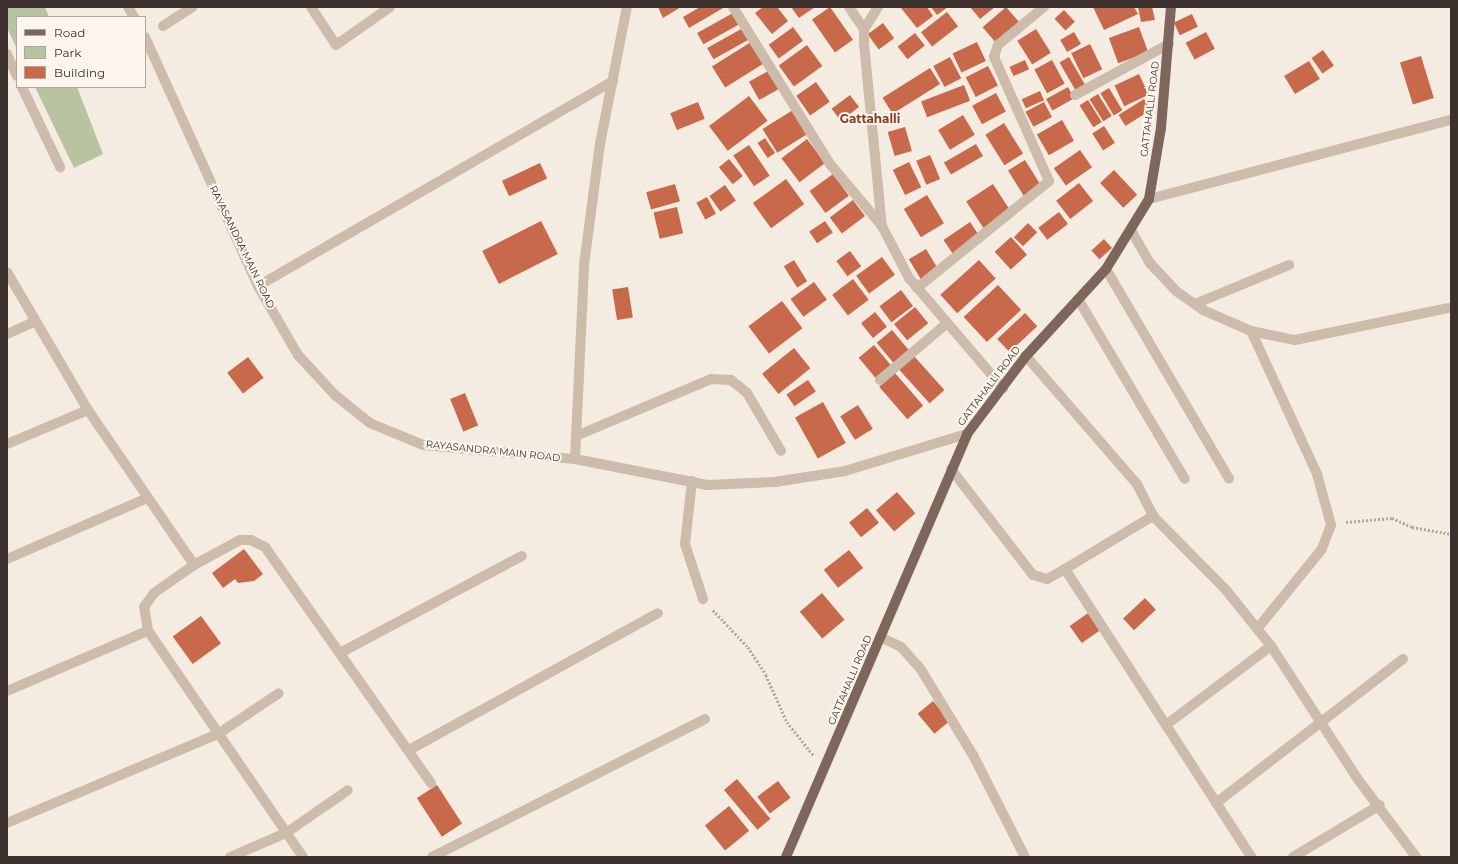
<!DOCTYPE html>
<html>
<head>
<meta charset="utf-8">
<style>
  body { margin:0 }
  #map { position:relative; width:1458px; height:864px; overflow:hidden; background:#f4ebe1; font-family:Montserrat,sans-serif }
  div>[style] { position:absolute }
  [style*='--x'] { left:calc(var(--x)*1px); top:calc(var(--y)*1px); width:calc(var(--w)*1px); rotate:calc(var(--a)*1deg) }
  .green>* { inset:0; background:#b8c4a0 }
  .building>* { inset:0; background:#c8694b; transform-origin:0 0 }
  .path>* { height:2.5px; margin-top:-1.25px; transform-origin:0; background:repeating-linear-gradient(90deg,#b9a596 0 2px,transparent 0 4px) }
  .minor>* { height:10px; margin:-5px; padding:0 5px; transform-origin:5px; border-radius:5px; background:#cdbbac }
  .major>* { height:10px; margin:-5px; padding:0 5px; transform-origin:5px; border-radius:5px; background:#7d675c }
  span { translate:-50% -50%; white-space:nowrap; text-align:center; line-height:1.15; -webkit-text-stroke:4px #fbf5ee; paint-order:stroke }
  .street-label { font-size:10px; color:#3b302b }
  .quarter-label { font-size:12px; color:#8c3b22; font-weight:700 }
  .frame { position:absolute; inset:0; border:8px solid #3b302b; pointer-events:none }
  .legend { position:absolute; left:16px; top:16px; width:130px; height:72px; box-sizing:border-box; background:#fbf5ee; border:1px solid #aea6a0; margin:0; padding:5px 7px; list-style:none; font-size:12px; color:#3b302b }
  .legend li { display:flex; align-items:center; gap:8px; height:20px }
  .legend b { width:20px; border:1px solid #aea6a0 }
</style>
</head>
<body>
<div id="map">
  <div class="green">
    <div style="clip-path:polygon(7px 7px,45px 7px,49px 17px,17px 17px,17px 49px,7px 28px)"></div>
    <div style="clip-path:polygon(35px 87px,77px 87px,103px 154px,74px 168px)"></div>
  </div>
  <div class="building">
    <div style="clip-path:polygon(658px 7px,681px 7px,663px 18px)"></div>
    <div style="clip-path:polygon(700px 7px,725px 7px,689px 28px,683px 17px)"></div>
    <div style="clip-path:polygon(763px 7px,777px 7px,788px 21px,772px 34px,755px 13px)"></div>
    <div style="clip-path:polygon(791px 7px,815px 7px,799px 18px)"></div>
    <div style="left:830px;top:7px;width:40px;height:22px;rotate:55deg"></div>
    <div style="clip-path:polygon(927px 7px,933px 16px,917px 28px,901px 8px)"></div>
    <div style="clip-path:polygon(931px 7px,948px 7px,937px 15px)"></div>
    <div style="clip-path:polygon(970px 7px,995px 7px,980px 19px)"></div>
    <div style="left:1006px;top:7px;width:23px;height:31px;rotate:49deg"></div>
    <div style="clip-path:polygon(1093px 7px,1134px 7px,1138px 14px,1104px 30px)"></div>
    <div style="clip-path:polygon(1138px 7px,1152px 7px,1155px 20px,1141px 22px)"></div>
    <div style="left:1064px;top:10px;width:16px;height:13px;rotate:47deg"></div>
    <div style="left:947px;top:12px;width:18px;height:33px;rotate:52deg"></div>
    <div style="left:733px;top:13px;width:13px;height:41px;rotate:61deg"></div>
    <div style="left:1192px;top:14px;width:14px;height:20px;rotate:65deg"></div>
    <div style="left:883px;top:23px;width:19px;height:19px;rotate:54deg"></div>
    <div style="left:793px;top:27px;width:17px;height:30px;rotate:54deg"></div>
    <div style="left:1139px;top:27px;width:27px;height:32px;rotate:70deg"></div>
    <div style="left:743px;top:28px;width:13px;height:41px;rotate:61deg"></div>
    <div style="left:1036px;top:29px;width:28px;height:22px;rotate:58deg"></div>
    <div style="left:1074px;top:32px;width:14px;height:16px;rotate:60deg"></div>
    <div style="left:1206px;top:32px;width:19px;height:23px;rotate:62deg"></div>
    <div style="left:915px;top:33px;width:16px;height:22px;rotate:52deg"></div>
    <div style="left:751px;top:42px;width:25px;height:46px;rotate:58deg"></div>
    <div style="left:977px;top:42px;width:21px;height:27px;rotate:65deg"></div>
    <div style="left:1090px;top:44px;width:28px;height:21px;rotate:64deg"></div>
    <div style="left:807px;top:45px;width:26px;height:35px;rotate:54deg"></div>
    <div style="left:1323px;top:50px;width:19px;height:14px;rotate:55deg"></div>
    <div style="left:1421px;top:56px;width:44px;height:22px;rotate:73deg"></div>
    <div style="left:950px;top:57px;width:24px;height:19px;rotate:62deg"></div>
    <div style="left:1069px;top:57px;width:32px;height:11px;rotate:60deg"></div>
    <div style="left:1025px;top:60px;width:10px;height:17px;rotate:66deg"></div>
    <div style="left:1052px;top:60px;width:27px;height:20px;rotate:62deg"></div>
    <div style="left:1309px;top:61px;width:21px;height:29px;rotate:59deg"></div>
    <div style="left:988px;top:66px;width:22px;height:25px;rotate:63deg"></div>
    <div style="left:930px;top:68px;width:19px;height:56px;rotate:58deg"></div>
    <div style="left:770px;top:70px;width:21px;height:24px;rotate:61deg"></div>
    <div style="left:1139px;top:74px;width:23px;height:27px;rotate:65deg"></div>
    <div style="left:816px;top:82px;width:24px;height:24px;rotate:55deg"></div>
    <div style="left:964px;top:85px;width:17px;height:46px;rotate:69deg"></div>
    <div style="left:1068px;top:87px;width:13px;height:25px;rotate:61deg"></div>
    <div style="left:1109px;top:88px;width:26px;height:10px;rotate:59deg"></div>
    <div style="left:1040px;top:91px;width:10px;height:20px;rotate:66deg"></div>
    <div style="left:996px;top:93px;width:21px;height:27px;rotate:62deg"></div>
    <div style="left:1098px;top:94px;width:26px;height:10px;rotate:58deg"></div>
    <div style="left:850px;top:95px;width:15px;height:23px;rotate:53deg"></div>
    <div style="left:749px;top:96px;width:31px;height:50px;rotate:53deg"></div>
    <div style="left:1144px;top:99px;width:13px;height:30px;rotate:58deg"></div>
    <div style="left:1088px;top:100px;width:26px;height:10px;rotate:58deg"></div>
    <div style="left:698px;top:102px;width:18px;height:30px;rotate:68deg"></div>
    <div style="left:1044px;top:102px;width:17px;height:21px;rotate:62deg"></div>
    <div style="left:793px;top:110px;width:28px;height:36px;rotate:58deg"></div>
    <div style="left:963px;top:115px;width:23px;height:29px;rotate:59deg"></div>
    <div style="left:1062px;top:120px;width:24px;height:29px;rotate:60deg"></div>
    <div style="left:1004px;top:123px;width:36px;height:22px;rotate:58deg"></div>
    <div style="left:1104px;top:126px;width:20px;height:14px;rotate:57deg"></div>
    <div style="left:905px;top:127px;width:25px;height:18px;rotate:74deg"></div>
    <div style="left:765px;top:138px;width:18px;height:9px;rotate:56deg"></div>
    <div style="left:807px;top:139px;width:30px;height:32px;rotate:53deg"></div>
    <div style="left:976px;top:144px;width:14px;height:37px;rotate:60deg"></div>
    <div style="left:749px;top:145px;width:37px;height:19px;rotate:56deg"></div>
    <div style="left:1080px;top:150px;width:21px;height:32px;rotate:55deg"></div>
    <div style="left:930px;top:155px;width:26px;height:15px;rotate:67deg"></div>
    <div style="left:729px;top:159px;width:22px;height:13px;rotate:51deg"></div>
    <div style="left:1025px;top:160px;width:31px;height:20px;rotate:58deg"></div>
    <div style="left:909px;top:162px;width:28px;height:18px;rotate:64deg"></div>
    <div style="left:540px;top:163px;width:17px;height:42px;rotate:65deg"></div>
    <div style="left:1114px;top:170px;width:34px;height:19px;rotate:47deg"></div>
    <div style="left:833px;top:174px;width:27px;height:29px;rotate:54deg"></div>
    <div style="left:786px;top:179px;width:31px;height:41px;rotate:54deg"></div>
    <div style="left:1079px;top:183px;width:23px;height:29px;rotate:52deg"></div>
    <div style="left:675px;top:184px;width:18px;height:30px;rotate:74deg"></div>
    <div style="left:993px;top:184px;width:33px;height:32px;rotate:57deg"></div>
    <div style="left:725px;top:185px;width:19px;height:19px;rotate:55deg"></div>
    <div style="left:927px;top:195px;width:33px;height:27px;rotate:59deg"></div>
    <div style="left:707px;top:197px;width:19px;height:12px;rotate:62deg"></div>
    <div style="left:853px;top:200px;width:20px;height:29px;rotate:53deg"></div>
    <div style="left:677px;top:207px;width:27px;height:24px;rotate:77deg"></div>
    <div style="left:1059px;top:212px;width:15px;height:26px;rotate:53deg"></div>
    <div style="left:541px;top:221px;width:37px;height:66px;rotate:63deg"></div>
    <div style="left:825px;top:221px;width:14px;height:19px;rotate:56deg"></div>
    <div style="left:970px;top:222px;width:18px;height:32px;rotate:56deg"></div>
    <div style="left:1028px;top:223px;width:13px;height:20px;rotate:45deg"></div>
    <div style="left:1011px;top:237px;width:24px;height:22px;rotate:48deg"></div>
    <div style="left:1104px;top:239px;width:12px;height:17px;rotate:48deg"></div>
    <div style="left:926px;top:249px;width:23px;height:20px;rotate:59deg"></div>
    <div style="left:850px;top:251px;width:19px;height:17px;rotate:54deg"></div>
    <div style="left:882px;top:257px;width:22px;height:32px;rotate:54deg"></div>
    <div style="left:794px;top:260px;width:25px;height:12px;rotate:58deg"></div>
    <div style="left:979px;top:260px;width:25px;height:52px;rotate:48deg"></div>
    <div style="left:853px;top:279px;width:26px;height:26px;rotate:53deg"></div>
    <div style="left:814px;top:282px;width:22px;height:29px;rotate:54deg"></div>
    <div style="left:998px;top:285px;width:34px;height:47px;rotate:47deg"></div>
    <div style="left:628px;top:287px;width:31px;height:16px;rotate:81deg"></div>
    <div style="left:901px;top:290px;width:20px;height:27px;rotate:53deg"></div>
    <div style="left:782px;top:301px;width:34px;height:42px;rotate:53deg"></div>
    <div style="left:915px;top:307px;width:21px;height:27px;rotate:51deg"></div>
    <div style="left:875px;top:312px;width:19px;height:18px;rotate:51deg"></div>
    <div style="left:1025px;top:313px;width:18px;height:38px;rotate:47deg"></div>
    <div style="left:892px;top:330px;width:26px;height:20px;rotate:50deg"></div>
    <div style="left:874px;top:345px;width:26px;height:20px;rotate:50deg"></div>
    <div style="left:794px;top:348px;width:26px;height:41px;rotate:51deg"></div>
    <div style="left:913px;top:355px;width:47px;height:20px;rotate:48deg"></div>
    <div style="left:248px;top:357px;width:26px;height:26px;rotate:53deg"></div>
    <div style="left:895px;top:373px;width:43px;height:21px;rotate:49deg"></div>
    <div style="left:808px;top:380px;width:14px;height:26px;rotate:56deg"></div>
    <div style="left:465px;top:393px;width:35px;height:16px;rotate:68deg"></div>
    <div style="left:823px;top:402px;width:47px;height:32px;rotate:61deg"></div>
    <div style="left:858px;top:405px;width:28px;height:21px;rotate:58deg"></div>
    <div style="left:897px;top:492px;width:28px;height:28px;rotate:49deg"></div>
    <div style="left:867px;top:508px;width:19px;height:23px;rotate:51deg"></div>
    <div style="clip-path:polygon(244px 549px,263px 574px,254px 581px,238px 583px,235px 579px,223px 588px,212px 573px)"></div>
    <div style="left:849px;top:550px;width:23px;height:32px;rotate:52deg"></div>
    <div style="left:822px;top:593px;width:35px;height:29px;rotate:50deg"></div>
    <div style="left:1145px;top:598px;width:16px;height:30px;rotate:47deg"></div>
    <div style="left:1091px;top:611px;width:21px;height:26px;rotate:55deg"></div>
    <div style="left:201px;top:616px;width:34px;height:35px;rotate:54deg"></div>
    <div style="left:933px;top:701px;width:26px;height:20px;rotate:50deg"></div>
    <div style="left:737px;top:779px;width:52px;height:17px;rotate:50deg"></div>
    <div style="left:778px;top:781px;width:21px;height:26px;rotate:53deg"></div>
    <div style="left:437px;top:785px;width:46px;height:24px;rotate:57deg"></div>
    <div style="left:729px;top:806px;width:32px;height:31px;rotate:51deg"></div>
  </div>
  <div class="path">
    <div style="--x:1346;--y:522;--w:46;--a:-5"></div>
    <div style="--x:1392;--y:518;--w:22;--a:24"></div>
    <div style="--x:1412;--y:527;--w:40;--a:10"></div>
    <div style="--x:713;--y:610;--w:51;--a:46.6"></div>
    <div style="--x:748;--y:647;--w:33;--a:57"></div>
    <div style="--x:766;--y:675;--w:51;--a:65.9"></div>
    <div style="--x:787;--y:722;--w:43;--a:51.5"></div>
  </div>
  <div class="minor">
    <div style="--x:128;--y:7;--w:12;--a:59"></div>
    <div style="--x:311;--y:7;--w:45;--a:56.7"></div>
    <div style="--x:336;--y:45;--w:66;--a:-35.1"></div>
    <div style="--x:733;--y:7;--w:185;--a:58.3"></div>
    <div style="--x:830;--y:164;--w:81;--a:50"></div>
    <div style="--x:849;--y:7;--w:27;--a:56"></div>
    <div style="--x:878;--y:7;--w:26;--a:122"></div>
    <div style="--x:864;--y:29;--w:15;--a:90"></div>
    <div style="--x:864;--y:44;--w:183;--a:84.4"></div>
    <div style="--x:882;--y:226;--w:59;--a:62.6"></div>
    <div style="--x:909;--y:278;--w:145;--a:49.5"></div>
    <div style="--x:163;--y:26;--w:35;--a:-33"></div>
    <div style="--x:145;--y:37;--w:273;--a:65.6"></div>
    <div style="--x:258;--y:286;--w:80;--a:59.9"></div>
    <div style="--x:298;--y:355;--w:54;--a:47.2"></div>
    <div style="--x:335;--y:395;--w:45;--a:38.7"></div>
    <div style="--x:370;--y:423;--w:57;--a:22.5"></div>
    <div style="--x:423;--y:445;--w:153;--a:5.3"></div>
    <div style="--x:575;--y:459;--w:135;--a:11.1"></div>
    <div style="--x:707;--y:485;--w:68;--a:-2.5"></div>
    <div style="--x:775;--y:482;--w:71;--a:-8.9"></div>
    <div style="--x:845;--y:471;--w:127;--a:-16.9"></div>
    <div style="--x:7;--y:54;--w:24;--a:66"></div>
    <div style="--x:22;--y:87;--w:89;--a:64.6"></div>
    <div style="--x:1075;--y:95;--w:107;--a:-28.5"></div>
    <div style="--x:1149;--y:199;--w:312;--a:-14.7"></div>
    <div style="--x:1132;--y:232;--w:36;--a:60"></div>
    <div style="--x:1150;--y:263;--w:38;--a:47"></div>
    <div style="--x:1176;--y:291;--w:33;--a:35"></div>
    <div style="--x:1203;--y:310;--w:52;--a:23.6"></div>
    <div style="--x:1251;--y:331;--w:45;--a:11.6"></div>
    <div style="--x:1295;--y:340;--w:156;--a:-11.8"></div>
    <div style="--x:1106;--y:269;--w:243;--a:59.6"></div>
    <div style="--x:7;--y:272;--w:160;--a:59.6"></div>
    <div style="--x:88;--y:410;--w:188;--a:55.6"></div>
    <div style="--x:258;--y:286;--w:410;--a:-30"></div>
    <div style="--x:917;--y:288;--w:170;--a:-39"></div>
    <div style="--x:1049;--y:181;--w:136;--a:-113.9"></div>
    <div style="--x:994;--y:57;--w:13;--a:-72"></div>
    <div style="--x:998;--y:45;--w:60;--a:-39.6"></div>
    <div style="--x:1078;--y:299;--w:209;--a:59.3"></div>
    <div style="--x:1195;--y:304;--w:102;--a:-22.5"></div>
    <div style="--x:1251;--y:331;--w:157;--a:65.2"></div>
    <div style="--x:1317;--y:474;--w:53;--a:74.6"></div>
    <div style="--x:1331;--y:525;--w:26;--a:111"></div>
    <div style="--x:1322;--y:549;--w:103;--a:129.1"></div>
    <div style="--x:7;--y:334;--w:30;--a:-24"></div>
    <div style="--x:1026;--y:356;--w:169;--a:49.1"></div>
    <div style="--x:1137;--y:484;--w:36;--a:63"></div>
    <div style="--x:1153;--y:516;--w:104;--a:45.4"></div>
    <div style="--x:1226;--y:590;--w:72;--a:51.2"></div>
    <div style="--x:1271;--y:646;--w:158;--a:56.9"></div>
    <div style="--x:1357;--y:778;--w:99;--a:53.2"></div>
    <div style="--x:880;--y:380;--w:87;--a:-40.3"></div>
    <div style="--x:576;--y:436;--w:147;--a:-22.9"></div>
    <div style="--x:711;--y:379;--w:20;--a:3"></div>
    <div style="--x:731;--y:380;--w:21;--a:39"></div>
    <div style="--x:747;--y:393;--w:67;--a:59.6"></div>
    <div style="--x:7;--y:444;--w:88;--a:-22.8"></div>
    <div style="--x:575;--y:459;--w:194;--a:-87.3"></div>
    <div style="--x:584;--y:265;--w:122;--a:-82.5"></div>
    <div style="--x:600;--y:144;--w:140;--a:-78.9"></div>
    <div style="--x:951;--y:469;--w:134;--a:52.3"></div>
    <div style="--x:1033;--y:575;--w:15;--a:16"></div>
    <div style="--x:1047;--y:579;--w:21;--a:-29"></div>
    <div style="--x:1065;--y:569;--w:343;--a:57.1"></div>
    <div style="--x:692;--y:481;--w:63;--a:96.3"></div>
    <div style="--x:685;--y:544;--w:58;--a:71.9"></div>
    <div style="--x:7;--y:559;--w:153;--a:-23.5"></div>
    <div style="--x:1065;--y:569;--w:103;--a:-31.1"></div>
    <div style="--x:880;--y:637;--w:23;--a:25"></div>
    <div style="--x:901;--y:647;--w:28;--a:48"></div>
    <div style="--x:920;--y:668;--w:102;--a:58.7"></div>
    <div style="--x:973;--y:755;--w:114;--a:63"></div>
    <div style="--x:340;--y:653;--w:206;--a:-28.1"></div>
    <div style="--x:7;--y:691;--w:153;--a:-23.1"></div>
    <div style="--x:1166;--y:725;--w:131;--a:-37"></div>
    <div style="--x:409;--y:750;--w:284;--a:-28.8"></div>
    <div style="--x:1216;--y:803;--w:236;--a:-37.6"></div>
    <div style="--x:7;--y:823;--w:229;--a:-22.9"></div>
    <div style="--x:218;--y:734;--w:73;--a:-33.9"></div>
    <div style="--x:230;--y:857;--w:61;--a:-23.2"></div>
    <div style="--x:286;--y:833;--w:75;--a:-34.7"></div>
    <div style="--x:303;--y:857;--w:274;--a:-124.4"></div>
    <div style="--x:148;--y:631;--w:24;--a:-99"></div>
    <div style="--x:144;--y:607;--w:17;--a:-54"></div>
    <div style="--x:154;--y:593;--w:49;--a:-35"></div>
    <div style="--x:194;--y:565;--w:52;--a:-28.5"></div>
    <div style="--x:240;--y:540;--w:11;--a:0"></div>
    <div style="--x:251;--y:540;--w:16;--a:27"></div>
    <div style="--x:265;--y:547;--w:289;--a:54.9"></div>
    <div style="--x:432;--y:857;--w:306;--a:-26.8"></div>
    <div style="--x:1293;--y:857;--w:101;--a:-30.9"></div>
  </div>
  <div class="major">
    <div style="--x:786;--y:857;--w:460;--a:-66.8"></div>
    <div style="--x:967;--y:434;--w:98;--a:-52.9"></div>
    <div style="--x:1026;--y:356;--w:118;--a:-47.4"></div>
    <div style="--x:1106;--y:269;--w:82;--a:-58.4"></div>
    <div style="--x:1149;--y:199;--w:72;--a:-80.4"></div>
    <div style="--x:1161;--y:128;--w:121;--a:-85.3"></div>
  </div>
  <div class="street-label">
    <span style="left:1150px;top:109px;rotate:-83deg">GATTAHALLI ROAD</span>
    <span style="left:242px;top:247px;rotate:64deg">RAYASANDRA MAIN ROAD</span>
    <span style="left:989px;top:386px;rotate:-53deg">GATTAHALLI ROAD</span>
    <span style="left:493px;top:451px;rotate:6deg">RAYASANDRA MAIN ROAD</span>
    <span style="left:850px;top:680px;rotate:-67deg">GATTAHALLI ROAD</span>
  </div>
  <div class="quarter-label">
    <span style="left:870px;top:119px">Gattahalli</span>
  </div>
  <div class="frame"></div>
  <ul class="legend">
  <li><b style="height:5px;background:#7d675c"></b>Road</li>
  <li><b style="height:11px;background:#b8c4a0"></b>Park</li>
  <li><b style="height:11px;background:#c8694b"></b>Building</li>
  </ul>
</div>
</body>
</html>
